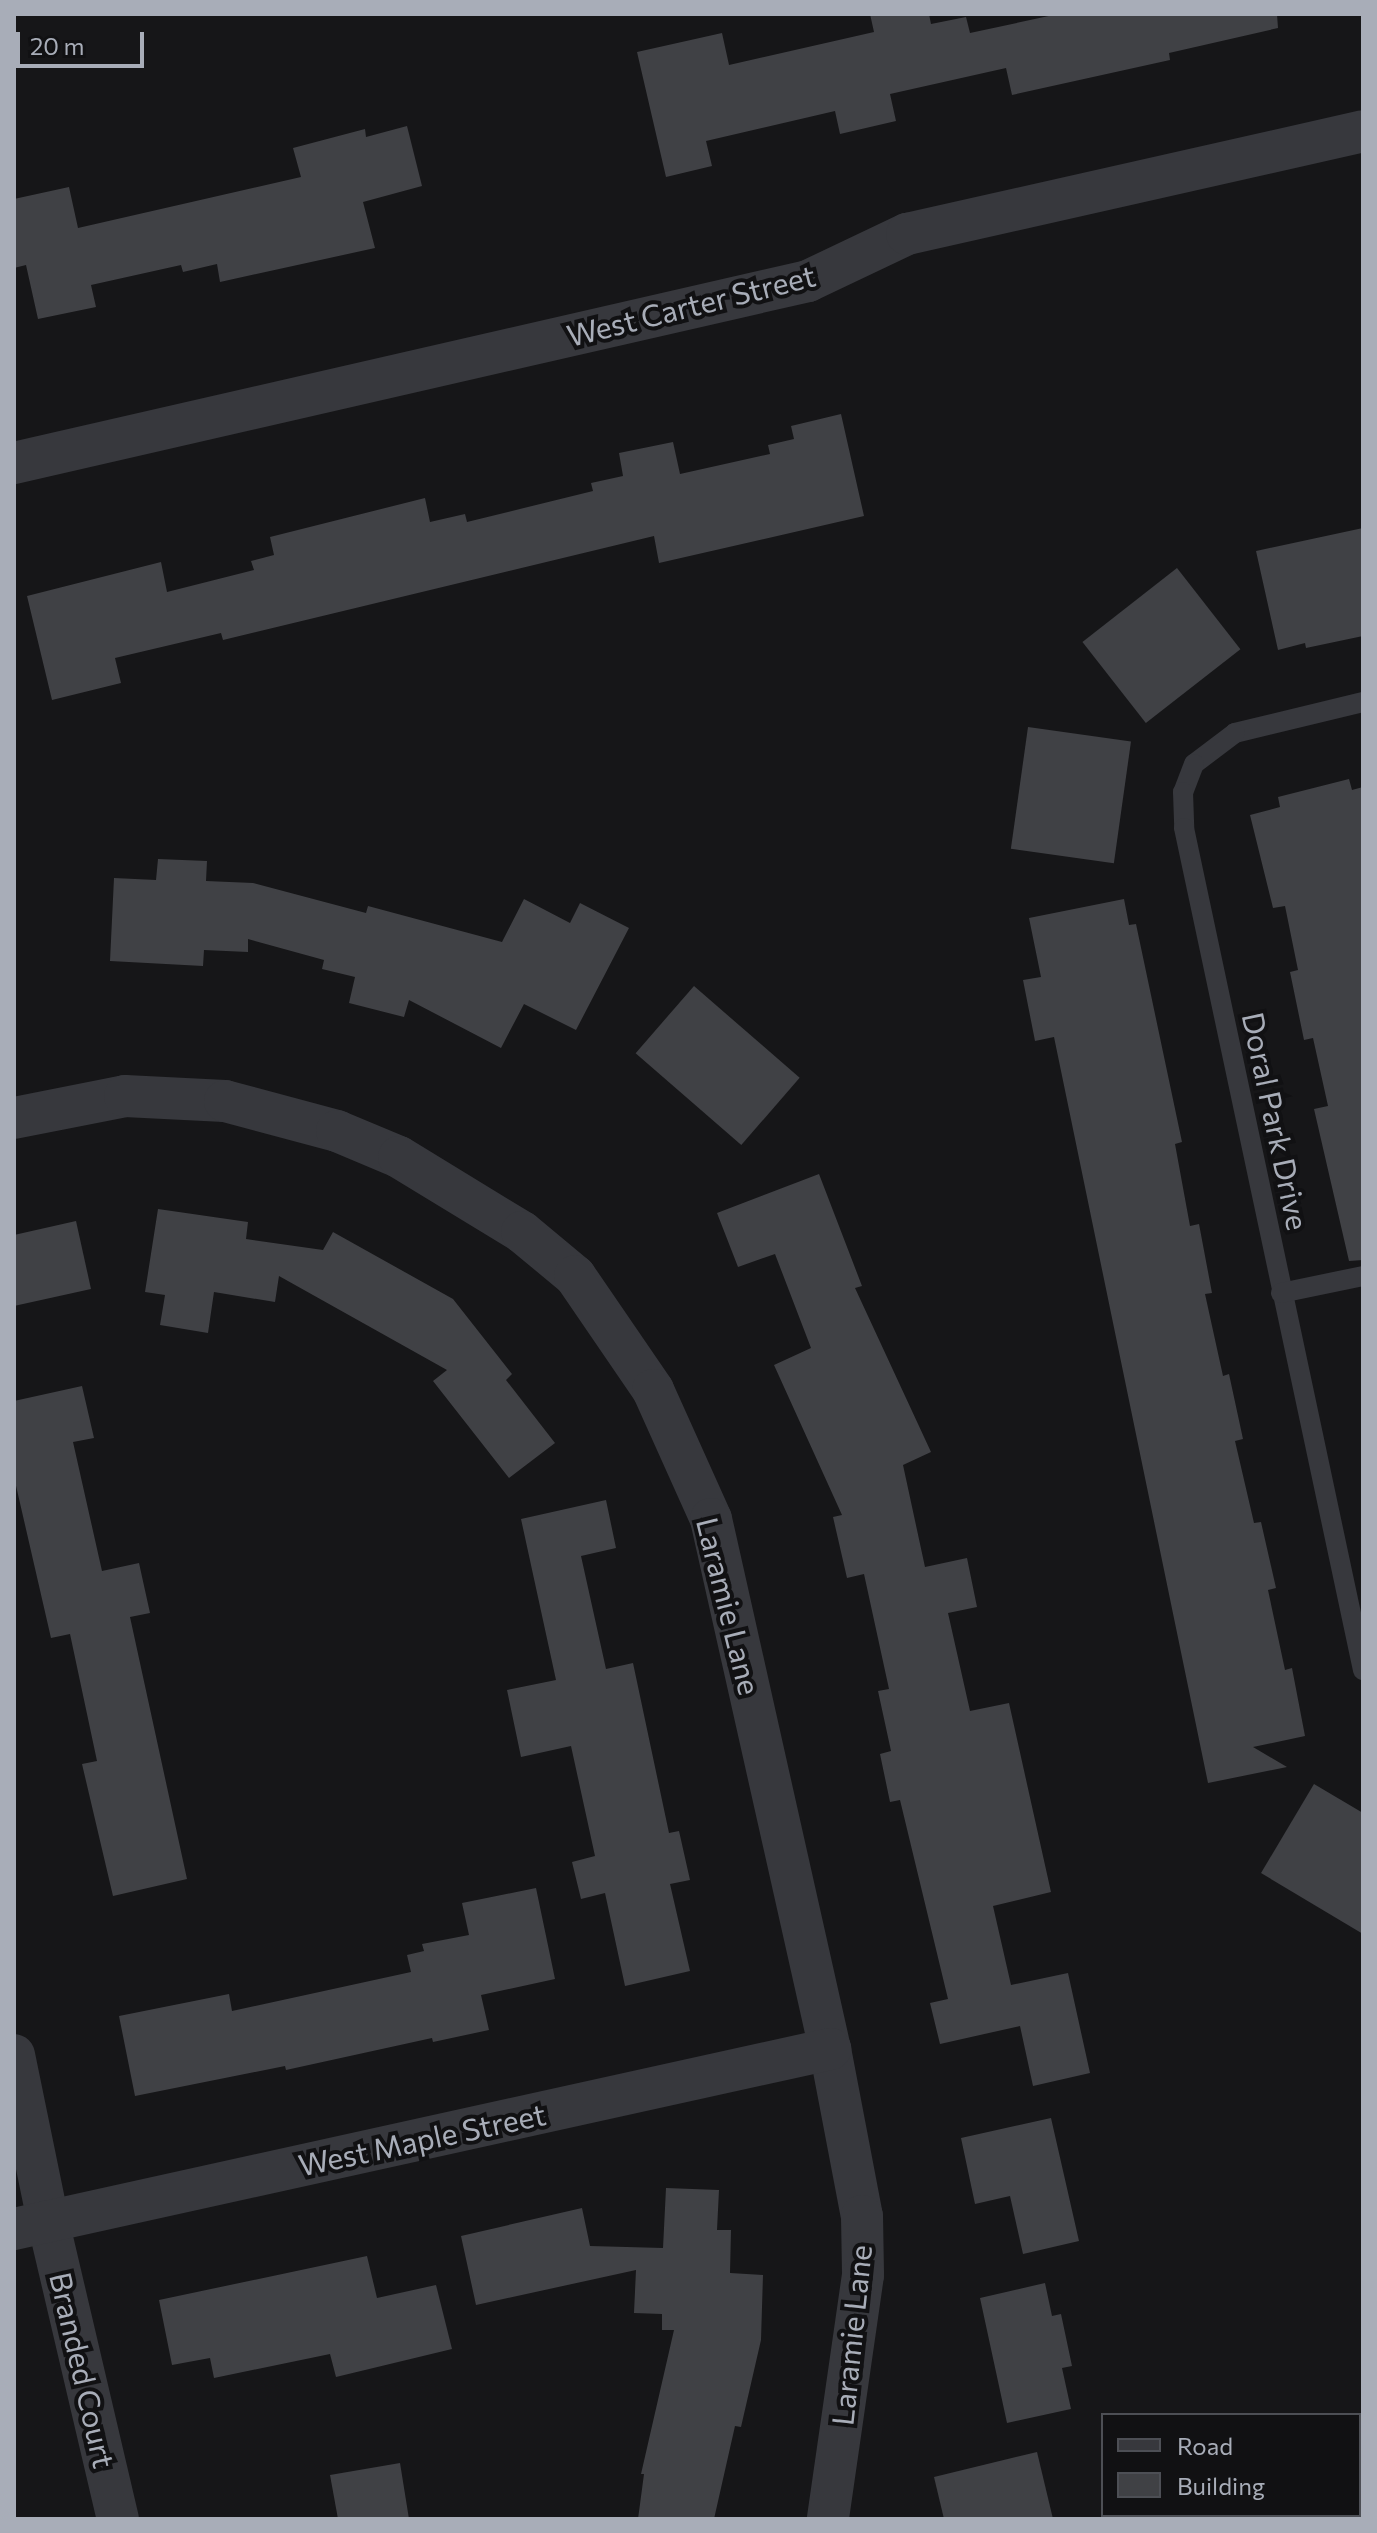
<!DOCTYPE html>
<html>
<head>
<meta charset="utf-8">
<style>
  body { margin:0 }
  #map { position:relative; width:1377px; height:2533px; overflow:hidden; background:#161618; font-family:Commissioner,sans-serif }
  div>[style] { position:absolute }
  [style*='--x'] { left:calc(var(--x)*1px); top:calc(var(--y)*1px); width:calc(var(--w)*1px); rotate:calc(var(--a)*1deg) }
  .building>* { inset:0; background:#404145; transform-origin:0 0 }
  .service>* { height:20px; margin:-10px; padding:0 10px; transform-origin:10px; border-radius:10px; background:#37383d }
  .minor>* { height:42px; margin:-21px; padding:0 21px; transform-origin:21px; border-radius:21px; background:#37383d }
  span { translate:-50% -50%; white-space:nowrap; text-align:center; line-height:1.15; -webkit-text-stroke:8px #111113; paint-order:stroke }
  .street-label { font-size:30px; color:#a8adb8 }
  .frame { position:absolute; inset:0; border:16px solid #a8adb8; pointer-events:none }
  .legend { position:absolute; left:1101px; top:2413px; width:260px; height:104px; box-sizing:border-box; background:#111113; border:2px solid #4d4f55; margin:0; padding:10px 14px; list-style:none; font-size:24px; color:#a8adb8 }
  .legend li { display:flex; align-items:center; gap:16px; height:40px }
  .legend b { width:40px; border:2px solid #4d4f55 }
  .scale { position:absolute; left:16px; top:32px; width:128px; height:36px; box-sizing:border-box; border:4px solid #a8adb8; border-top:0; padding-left:10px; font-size:24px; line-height:28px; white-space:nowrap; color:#a8adb8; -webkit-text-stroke:6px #111113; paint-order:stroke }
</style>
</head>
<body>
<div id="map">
  <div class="building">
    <div style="clip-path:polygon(870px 14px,929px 14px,931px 24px,966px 17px,970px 33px,1058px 14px,1277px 14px,1278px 28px,1169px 53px,1170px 60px,1012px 95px,1006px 68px,890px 94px,896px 121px,840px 134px,835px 111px,706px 141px,712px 166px,666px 177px,637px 52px,722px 33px,729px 65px,874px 32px)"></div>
    <div style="clip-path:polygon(407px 126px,422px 186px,363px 202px,375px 248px,220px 282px,217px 264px,183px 272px,181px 265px,91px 285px,96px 307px,38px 319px,26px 265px,14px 268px,14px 199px,69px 187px,78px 228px,301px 177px,293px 148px,365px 129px,366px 137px)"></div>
    <div style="clip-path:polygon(841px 414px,864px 516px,659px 563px,654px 536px,223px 640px,221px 633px,115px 658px,121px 683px,52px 700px,27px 596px,161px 562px,167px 592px,254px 570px,251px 561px,274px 555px,270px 537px,425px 498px,430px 522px,465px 514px,467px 522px,593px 491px,591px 483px,623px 476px,619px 453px,673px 442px,680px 474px,770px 454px,768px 445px,794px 439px,791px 426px)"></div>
    <div style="clip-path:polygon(1363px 528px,1363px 636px,1306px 648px,1305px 643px,1278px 650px,1256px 551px)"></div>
    <div style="left:1177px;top:568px;width:103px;height:120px;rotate:52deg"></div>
    <div style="left:1028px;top:727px;width:104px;height:123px;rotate:8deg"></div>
    <div style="clip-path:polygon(1349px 779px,1352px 790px,1363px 787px,1363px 1260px,1349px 1261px,1314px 1109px,1328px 1106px,1313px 1038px,1304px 1040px,1290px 972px,1298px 970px,1285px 906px,1273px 908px,1250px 815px,1280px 807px,1278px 797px)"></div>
    <div style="clip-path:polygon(158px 859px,207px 861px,206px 881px,253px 883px,366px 913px,368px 906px,502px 942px,524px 899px,570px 923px,580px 903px,629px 928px,576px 1030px,524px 1004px,501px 1048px,409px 1000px,404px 1017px,349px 1003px,355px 977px,322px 969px,324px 960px,248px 939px,248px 952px,204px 950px,203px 966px,110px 961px,114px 878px,156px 880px)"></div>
    <div style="clip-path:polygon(1124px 899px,1129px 925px,1136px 924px,1182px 1142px,1175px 1144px,1190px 1226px,1199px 1224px,1212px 1293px,1205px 1294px,1223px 1376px,1229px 1374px,1243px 1439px,1235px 1441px,1254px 1523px,1261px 1522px,1276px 1588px,1268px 1590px,1285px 1670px,1292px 1668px,1305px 1736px,1253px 1747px,1287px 1767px,1208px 1783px,1054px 1037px,1035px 1041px,1023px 980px,1041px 977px,1029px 918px)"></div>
    <div style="left:694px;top:986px;width:140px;height:89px;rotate:41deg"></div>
    <div style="clip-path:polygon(819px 1174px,862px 1286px,855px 1288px,931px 1452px,903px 1465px,925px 1567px,967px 1558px,977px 1607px,948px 1613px,970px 1711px,1009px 1703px,1051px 1892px,993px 1906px,1011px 1985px,1068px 1973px,1090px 2073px,1033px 2086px,1020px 2026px,940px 2044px,930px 2003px,948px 1999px,900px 1800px,890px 1802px,880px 1754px,891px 1751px,878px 1691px,889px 1689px,864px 1574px,847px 1578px,833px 1517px,842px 1515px,774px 1365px,811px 1348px,775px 1254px,738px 1267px,717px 1213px)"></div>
    <div style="clip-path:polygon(158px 1209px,248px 1222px,246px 1239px,323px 1250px,333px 1232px,453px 1299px,512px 1374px,506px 1380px,555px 1443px,509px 1478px,433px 1381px,447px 1370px,279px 1276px,275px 1302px,214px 1292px,208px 1333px,160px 1325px,165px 1295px,145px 1292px)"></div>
    <div style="clip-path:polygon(76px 1221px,91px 1289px,14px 1306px,14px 1235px)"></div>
    <div style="clip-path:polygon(82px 1386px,94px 1438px,73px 1442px,102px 1571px,139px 1563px,150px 1613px,130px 1617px,187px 1879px,113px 1896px,82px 1764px,97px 1761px,70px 1634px,51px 1638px,14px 1477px,14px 1401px)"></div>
    <div style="clip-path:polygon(606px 1500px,616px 1548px,581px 1556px,606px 1669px,633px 1663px,669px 1833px,679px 1831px,690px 1880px,670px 1884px,690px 1971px,625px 1986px,605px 1893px,581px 1899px,572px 1862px,595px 1856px,571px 1746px,521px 1757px,507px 1690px,556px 1680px,521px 1519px)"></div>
    <div style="clip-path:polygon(1314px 1784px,1363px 1813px,1363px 1934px,1261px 1873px)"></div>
    <div style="clip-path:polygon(536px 1888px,555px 1979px,481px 1995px,489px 2030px,433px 2042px,432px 2038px,286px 2070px,285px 2066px,135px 2096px,119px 2016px,229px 1994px,232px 2011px,411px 1972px,407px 1955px,424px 1951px,422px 1944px,469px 1935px,462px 1903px)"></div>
    <div style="clip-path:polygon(1051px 2118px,1079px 2241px,1023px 2254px,1010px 2196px,975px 2204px,961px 2138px)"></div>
    <div style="clip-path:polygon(666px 2188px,719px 2190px,717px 2230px,731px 2230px,730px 2273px,763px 2275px,761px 2340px,741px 2427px,735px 2426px,714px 2519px,638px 2519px,644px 2474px,641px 2474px,674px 2330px,662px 2330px,662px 2314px,634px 2313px,636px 2270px,476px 2305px,461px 2236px,582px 2208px,590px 2246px,663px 2248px)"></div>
    <div style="clip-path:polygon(367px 2256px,377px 2298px,436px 2285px,452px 2349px,336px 2377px,330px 2354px,214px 2378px,210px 2358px,172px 2365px,159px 2300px)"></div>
    <div style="clip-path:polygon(1045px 2283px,1052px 2316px,1061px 2314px,1072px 2366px,1062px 2368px,1071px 2409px,1007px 2423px,980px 2298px)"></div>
    <div style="clip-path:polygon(1037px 2452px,1053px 2519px,944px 2519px,934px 2477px)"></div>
    <div style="clip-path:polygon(400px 2463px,409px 2519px,338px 2519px,330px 2475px)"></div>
  </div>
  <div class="service">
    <div style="--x:1363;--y:702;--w:132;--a:166.4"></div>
    <div style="--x:1235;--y:733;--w:51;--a:142.9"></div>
    <div style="--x:1194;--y:764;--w:30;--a:111"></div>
    <div style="--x:1183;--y:792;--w:36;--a:88"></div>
    <div style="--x:1184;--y:828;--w:861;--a:78"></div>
    <div style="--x:1281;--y:1293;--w:84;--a:-11.7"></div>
  </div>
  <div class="minor">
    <div style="--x:14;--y:463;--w:815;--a:-12.91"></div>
    <div style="--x:808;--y:281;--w:110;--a:-25.4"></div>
    <div style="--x:907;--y:234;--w:467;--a:-12.7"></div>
    <div style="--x:14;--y:1118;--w:113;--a:-11.2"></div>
    <div style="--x:125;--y:1096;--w:100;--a:2.9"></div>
    <div style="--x:225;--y:1101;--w:116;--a:15"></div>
    <div style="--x:337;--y:1131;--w:67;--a:22.8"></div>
    <div style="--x:399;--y:1157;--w:144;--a:31.4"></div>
    <div style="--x:522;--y:1232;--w:69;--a:39.7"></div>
    <div style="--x:575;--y:1276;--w:138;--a:55.6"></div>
    <div style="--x:653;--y:1390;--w:141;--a:65.8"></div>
    <div style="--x:711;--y:1519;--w:543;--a:77.35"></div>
    <div style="--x:830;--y:2049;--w:170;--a:79.2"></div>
    <div style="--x:862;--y:2216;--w:59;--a:89"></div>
    <div style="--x:863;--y:2275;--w:246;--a:98.2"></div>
    <div style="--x:14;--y:2055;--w:169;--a:78.4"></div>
    <div style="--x:48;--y:2221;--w:306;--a:76.8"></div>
    <div style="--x:14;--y:2229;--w:836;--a:-12.44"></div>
  </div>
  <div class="street-label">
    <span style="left:691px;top:305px;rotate:-14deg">West Carter Street</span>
    <span style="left:1276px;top:1121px;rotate:78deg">Doral Park Drive</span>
    <span style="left:729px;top:1606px;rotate:76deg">Laramie Lane</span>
    <span style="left:422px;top:2139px;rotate:-12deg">West Maple Street</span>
    <span style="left:851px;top:2335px;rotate:-84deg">Laramie Lane</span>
    <span style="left:83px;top:2370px;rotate:77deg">Branded Court</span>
  </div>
  <div class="frame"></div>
  <ul class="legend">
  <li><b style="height:10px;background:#37383d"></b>Road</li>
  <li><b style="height:22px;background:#404145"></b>Building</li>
  </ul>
  <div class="scale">20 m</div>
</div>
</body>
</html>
